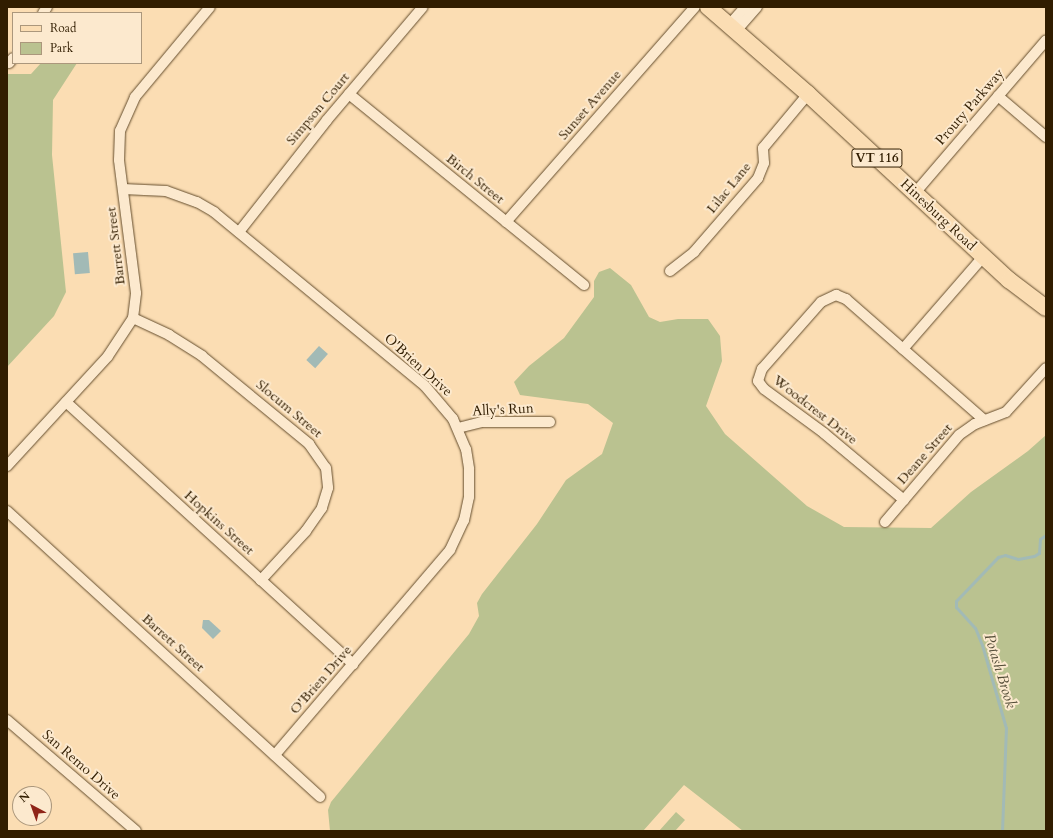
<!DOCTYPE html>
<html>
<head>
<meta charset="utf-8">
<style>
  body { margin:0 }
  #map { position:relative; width:1053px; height:838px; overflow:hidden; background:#fbddb3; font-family:Cardo,serif }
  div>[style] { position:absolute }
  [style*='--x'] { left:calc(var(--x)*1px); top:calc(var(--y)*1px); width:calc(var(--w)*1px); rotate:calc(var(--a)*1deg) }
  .green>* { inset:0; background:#bac290 }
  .water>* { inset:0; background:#a2bab6; transform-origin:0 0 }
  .stream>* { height:3px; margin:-1.5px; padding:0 1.5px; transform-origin:1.5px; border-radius:1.5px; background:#a2bab6 }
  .roads { filter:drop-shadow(0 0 1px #644d2d) drop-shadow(0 0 1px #644d2d) }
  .street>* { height:10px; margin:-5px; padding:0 5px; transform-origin:5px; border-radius:5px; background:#fce9ce }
  .primary>* { height:16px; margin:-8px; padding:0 8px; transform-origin:8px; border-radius:8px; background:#fbddb3 }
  span { translate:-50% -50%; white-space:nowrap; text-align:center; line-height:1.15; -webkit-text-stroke:4px #fce9ce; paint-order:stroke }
  .shield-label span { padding:1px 3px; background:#fce9ce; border:1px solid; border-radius:3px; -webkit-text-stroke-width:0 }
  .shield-label { font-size:13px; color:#311d00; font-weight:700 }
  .street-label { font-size:14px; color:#311d00 }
  .water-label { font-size:15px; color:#534c37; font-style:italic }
  .frame { position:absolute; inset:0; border:8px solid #311d00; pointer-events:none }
  .legend { position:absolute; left:12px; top:12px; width:130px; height:52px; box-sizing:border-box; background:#fce9ce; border:1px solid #ab977c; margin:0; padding:5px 7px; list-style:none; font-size:12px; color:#311d00 }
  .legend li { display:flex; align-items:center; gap:8px; height:20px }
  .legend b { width:20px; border:1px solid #ab977c }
  .north { position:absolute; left:12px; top:786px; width:40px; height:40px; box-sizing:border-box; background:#fce9ce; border:1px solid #ab977c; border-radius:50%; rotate:319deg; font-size:11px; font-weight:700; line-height:16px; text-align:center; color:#311d00 }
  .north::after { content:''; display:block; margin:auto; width:14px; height:18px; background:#8f2418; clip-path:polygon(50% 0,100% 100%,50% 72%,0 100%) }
</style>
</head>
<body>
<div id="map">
  <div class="green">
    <div style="clip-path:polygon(41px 63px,77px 63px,53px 100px,52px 155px,66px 292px,54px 316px,7px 367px,7px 74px,31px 74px)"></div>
    <div style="clip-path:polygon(610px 268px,631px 285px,649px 317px,660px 322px,678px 319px,708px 319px,720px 336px,722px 361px,706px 406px,725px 434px,807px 506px,844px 527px,931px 528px,971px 492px,1028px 451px,1046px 435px,1046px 831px,743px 831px,684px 785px,643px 831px,330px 831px,328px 810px,331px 802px,469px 634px,479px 616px,477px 603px,482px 594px,537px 524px,566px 480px,602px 454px,613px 423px,588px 404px,520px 395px,514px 382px,529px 366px,564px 338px,594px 297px,594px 281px,599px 272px)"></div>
    <div style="clip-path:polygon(676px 812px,685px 820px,675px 831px,705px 831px,659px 831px)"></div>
  </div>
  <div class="water">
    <div style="left:88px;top:252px;width:21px;height:15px;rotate:85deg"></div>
    <div style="left:319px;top:346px;width:12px;height:19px;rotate:42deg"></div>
    <div style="clip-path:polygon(203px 620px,209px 620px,221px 631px,213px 639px,202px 628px)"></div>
  </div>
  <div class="stream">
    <div style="--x:1002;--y:831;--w:103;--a:-87.8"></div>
    <div style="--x:1006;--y:728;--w:86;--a:-106.1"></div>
    <div style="--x:982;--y:645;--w:18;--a:-112"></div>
    <div style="--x:975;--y:628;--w:28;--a:-132"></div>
    <div style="--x:956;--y:607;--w:6;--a:-90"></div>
    <div style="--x:956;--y:601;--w:61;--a:-46.3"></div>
    <div style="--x:998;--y:557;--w:7;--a:-16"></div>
    <div style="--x:1005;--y:555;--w:14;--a:17"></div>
    <div style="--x:1018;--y:559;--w:16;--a:-11"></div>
    <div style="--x:1034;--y:556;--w:6;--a:-31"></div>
    <div style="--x:1039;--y:553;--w:14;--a:-86"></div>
    <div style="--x:1040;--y:539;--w:7;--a:-34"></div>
  </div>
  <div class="roads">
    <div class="street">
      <div style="--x:43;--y:13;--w:7;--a:-56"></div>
      <div style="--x:729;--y:25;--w:24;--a:-48"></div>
      <div style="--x:736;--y:31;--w:32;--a:-49"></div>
      <div style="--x:9;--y:63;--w:6;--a:-51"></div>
      <div style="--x:349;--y:94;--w:303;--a:39.1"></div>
      <div style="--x:998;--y:96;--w:63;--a:40.5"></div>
      <div style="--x:123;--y:189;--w:43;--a:2.7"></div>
      <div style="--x:166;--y:191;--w:33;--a:20"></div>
      <div style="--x:197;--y:202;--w:20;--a:30"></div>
      <div style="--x:214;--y:212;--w:273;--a:39.5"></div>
      <div style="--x:425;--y:386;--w:43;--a:49.7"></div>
      <div style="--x:453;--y:419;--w:33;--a:67"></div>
      <div style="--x:466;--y:449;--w:20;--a:81"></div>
      <div style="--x:469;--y:469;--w:28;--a:90"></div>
      <div style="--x:469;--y:497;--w:24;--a:102"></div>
      <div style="--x:464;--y:520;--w:33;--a:115"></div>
      <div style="--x:450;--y:550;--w:270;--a:130.5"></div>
      <div style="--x:915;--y:193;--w:201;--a:-49.4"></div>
      <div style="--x:506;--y:222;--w:286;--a:-48.7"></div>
      <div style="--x:239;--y:232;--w:142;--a:-51.8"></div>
      <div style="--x:327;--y:120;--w:148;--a:-49.7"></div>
      <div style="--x:670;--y:271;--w:31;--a:-38"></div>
      <div style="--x:694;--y:252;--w:98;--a:-49.1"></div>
      <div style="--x:758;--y:178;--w:16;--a:-68"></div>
      <div style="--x:764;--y:163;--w:15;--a:-94"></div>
      <div style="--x:763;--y:148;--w:70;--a:-50.2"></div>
      <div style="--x:133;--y:318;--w:40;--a:25"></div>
      <div style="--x:169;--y:335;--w:39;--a:32"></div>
      <div style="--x:202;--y:356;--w:139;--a:39.4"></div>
      <div style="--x:309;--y:444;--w:29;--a:55"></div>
      <div style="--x:326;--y:468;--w:20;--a:84"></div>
      <div style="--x:328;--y:488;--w:21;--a:107"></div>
      <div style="--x:322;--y:508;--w:28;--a:125"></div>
      <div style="--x:306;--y:531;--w:67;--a:132.6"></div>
      <div style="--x:903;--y:349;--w:122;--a:-49"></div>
      <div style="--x:66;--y:402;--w:389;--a:42.4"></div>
      <div style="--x:458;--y:428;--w:25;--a:-14"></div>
      <div style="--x:482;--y:422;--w:68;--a:0"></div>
      <div style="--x:7;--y:466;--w:149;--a:-47.4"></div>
      <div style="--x:108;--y:356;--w:45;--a:-56.7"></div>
      <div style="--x:133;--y:318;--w:25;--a:-83"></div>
      <div style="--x:136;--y:293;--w:134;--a:-97.3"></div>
      <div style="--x:119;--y:160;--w:29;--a:-88"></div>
      <div style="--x:120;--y:131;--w:37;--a:-66"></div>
      <div style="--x:135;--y:97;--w:117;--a:-50.2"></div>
      <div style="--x:904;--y:500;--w:104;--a:-140.1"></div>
      <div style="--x:824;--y:433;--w:74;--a:-143.7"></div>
      <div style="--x:764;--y:389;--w:10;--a:-127"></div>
      <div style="--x:758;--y:381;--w:13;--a:-72"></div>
      <div style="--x:762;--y:369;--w:89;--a:-48.6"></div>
      <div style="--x:821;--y:302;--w:17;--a:-25"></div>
      <div style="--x:836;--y:295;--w:11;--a:22"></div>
      <div style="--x:846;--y:299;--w:184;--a:41.2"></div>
      <div style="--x:7;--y:511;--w:424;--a:42.4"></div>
      <div style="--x:885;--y:522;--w:114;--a:-49.6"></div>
      <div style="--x:959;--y:435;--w:19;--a:-35"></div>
      <div style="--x:975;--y:424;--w:33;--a:-21"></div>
      <div style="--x:1006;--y:412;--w:59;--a:-47.7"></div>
      <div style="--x:7;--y:720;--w:170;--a:40.7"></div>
    </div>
    <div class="primary">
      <div style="--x:708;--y:7;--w:133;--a:41"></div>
      <div style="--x:808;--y:94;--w:274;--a:42.8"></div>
      <div style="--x:1009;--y:280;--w:46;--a:37.1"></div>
    </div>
  </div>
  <div class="shield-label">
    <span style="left:877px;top:158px">VT 116</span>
  </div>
  <div class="street-label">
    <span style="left:590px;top:105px;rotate:-49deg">Sunset Avenue</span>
    <span style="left:970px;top:107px;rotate:-49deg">Prouty Parkway</span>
    <span style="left:318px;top:109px;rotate:-50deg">Simpson Court</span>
    <span style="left:475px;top:179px;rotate:39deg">Birch Street</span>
    <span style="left:729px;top:188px;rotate:-51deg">Lilac Lane</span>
    <span style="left:938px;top:215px;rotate:43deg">Hinesburg Road</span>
    <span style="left:116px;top:246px;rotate:-97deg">Barrett Street</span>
    <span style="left:418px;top:365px;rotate:42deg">O'Brien Drive</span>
    <span style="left:289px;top:409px;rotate:40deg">Slocum Street</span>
    <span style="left:503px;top:410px;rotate:-3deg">Ally's Run</span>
    <span style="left:815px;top:410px;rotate:38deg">Woodcrest Drive</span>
    <span style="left:925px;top:454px;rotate:-49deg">Deane Street</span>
    <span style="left:219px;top:523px;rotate:42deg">Hopkins Street</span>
    <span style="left:173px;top:643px;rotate:42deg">Barrett Street</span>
    <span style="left:321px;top:680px;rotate:-49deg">O'Brien Drive</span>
    <span style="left:81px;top:765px;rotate:41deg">San Remo Drive</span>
  </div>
  <div class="water-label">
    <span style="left:1000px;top:671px;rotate:73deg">Potash Brook</span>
  </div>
  <div class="frame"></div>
  <ul class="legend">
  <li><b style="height:5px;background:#fbddb3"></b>Road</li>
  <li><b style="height:11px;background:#bac290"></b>Park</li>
  </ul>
  <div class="north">N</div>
</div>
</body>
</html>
